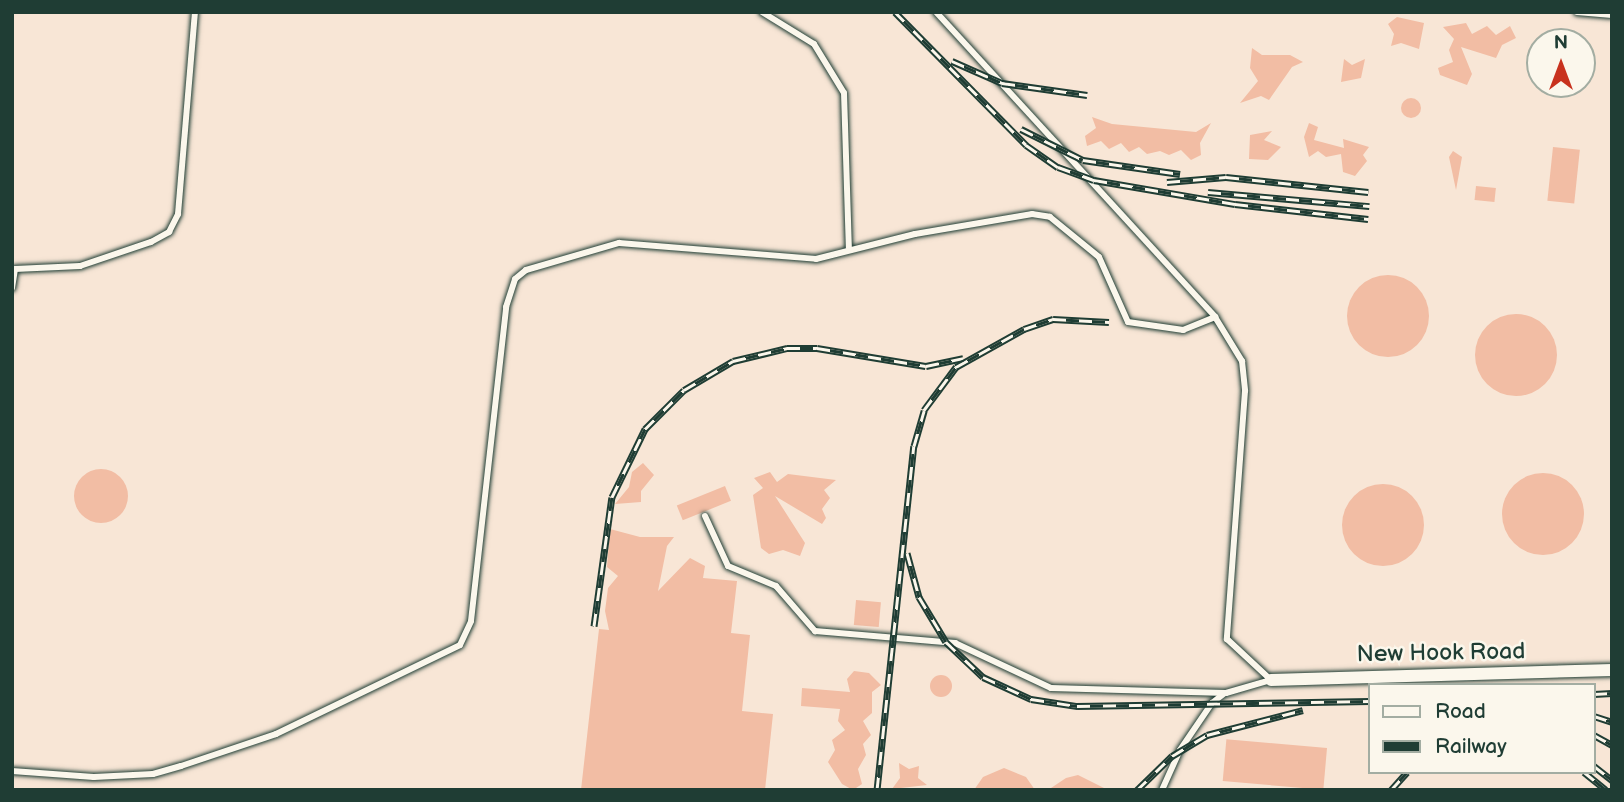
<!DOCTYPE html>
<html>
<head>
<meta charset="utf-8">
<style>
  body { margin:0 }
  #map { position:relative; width:1624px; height:802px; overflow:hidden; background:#fbf7ec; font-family:"Balsamiq Sans",sans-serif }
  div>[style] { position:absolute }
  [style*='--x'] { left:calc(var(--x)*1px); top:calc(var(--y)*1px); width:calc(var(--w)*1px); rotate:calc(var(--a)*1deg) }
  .built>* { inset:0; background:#f8e6d6 }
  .building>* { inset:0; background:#f2bda4; transform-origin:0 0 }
  .round { border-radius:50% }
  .roads { filter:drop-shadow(0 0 2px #1f3d34) drop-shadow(0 0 2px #1f3d34) }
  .service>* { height:6px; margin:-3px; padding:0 3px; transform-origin:3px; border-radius:3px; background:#fbf7ec }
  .minor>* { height:12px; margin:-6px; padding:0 6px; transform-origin:6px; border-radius:6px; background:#fbf7ec }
  .rail>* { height:7px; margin-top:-3.5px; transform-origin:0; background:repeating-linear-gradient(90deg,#fbf7ec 0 13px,#1f3d34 0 26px); box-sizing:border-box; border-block:2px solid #1f3d34 }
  span { translate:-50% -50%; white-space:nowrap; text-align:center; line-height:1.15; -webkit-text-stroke:5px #fbf7ec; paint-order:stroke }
  .street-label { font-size:23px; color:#1f3d34 }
  .frame { position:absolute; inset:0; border:14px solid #1f3d34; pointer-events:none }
  .legend { position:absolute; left:1368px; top:683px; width:228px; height:91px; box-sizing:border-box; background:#fbf7ec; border:2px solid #a3ada2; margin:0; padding:9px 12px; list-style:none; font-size:21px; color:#1f3d34 }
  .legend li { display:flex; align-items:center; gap:14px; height:35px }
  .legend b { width:35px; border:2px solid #a3ada2 }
  .north { position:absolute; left:1526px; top:28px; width:70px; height:70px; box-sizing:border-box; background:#fbf7ec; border:2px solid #a3ada2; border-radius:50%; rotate:0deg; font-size:19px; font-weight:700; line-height:28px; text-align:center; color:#1f3d34 }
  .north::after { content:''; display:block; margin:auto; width:24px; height:32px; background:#c8321e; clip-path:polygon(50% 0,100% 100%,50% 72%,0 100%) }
</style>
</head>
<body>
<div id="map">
  <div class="built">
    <div style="clip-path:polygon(evenodd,12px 12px,1612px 12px,1612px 790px,12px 790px,12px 12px,1540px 42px,1582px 42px,1582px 84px,1540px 84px,1540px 42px,12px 12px,1370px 685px,1594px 685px,1594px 772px,1370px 772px,1370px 685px)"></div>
  </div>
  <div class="building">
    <div style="clip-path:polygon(1397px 17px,1424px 23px,1419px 49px,1401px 43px,1391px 46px,1394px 34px,1388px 24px)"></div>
    <div style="clip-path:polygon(1466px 23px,1472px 34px,1487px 26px,1496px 35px,1510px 26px,1516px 38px,1502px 45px,1496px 58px,1461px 47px,1472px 74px,1467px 85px,1440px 75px,1438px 68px,1453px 62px,1449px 50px,1454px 39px,1443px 27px)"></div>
    <div style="clip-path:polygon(1252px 48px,1262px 55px,1290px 55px,1303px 62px,1292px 67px,1269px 100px,1261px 96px,1240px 103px,1258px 81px,1250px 68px)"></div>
    <div style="clip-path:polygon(1344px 59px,1352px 65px,1365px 59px,1361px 78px,1341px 82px)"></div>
    <div class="round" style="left:1401px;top:98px;width:20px;height:20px"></div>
    <div style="clip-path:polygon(1092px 117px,1112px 124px,1196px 132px,1211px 123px,1200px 143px,1201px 155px,1191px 160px,1181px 150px,1169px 155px,1160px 151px,1147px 154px,1139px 147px,1129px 152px,1121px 143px,1109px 149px,1101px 141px,1087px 146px,1085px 136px,1096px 128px)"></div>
    <div style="clip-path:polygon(1309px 123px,1318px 127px,1314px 140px,1344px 148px,1343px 139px,1369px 147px,1363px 155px,1367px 161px,1355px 176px,1343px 172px,1341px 154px,1326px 157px,1318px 151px,1309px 157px,1304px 137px)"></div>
    <div style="clip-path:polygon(1272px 131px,1264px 140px,1281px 147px,1268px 160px,1249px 159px,1250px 135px)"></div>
    <div style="left:1553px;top:147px;width:27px;height:54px;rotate:6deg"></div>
    <div style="clip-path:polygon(1453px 151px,1462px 157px,1456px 190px,1449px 157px)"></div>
    <div style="left:1476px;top:186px;width:20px;height:14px;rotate:6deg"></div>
    <div class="round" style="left:1347px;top:275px;width:82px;height:82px"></div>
    <div class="round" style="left:1475px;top:314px;width:82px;height:82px"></div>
    <div style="clip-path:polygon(643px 463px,654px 475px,641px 491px,641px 502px,615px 504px,629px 487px,632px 472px)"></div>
    <div class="round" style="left:74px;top:469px;width:54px;height:54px"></div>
    <div style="clip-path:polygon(770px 472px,777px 482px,788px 474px,836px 480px,824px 490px,830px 498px,822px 509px,826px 518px,822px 524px,775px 496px,805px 543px,800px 556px,783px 550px,769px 554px,761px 548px,753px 495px,763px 488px,754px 478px)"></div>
    <div class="round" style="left:1502px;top:473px;width:82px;height:82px"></div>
    <div class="round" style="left:1342px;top:484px;width:82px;height:82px"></div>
    <div style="left:725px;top:486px;width:16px;height:52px;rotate:68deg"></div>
    <div style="clip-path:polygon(610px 529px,640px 537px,674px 537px,667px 546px,658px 591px,690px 558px,705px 566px,703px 578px,737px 581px,731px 633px,750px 635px,742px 711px,773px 714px,765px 790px,581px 790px,599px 629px,609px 630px,605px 611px,608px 588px,618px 576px,607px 567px)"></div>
    <div style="left:856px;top:600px;width:25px;height:25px;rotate:5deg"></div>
    <div style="clip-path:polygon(854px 671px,869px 673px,881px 685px,872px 692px,872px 713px,863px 721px,871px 735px,863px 744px,866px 755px,858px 769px,862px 784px,853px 790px,842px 784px,828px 762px,835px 750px,832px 740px,845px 730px,838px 721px,840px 709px,801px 706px,802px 688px,850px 692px,847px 679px)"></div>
    <div class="round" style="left:930px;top:675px;width:22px;height:22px"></div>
    <div style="left:1327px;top:748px;width:42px;height:101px;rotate:95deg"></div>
    <div style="clip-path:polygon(899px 763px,909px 769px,919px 766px,918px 778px,927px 785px,892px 789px,900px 778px)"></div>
    <div style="clip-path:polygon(1004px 768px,1026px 777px,1035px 790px,974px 790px,983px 777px)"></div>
    <div style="clip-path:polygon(1078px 775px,1108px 790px,1048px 790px,1066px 778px)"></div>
  </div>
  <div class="roads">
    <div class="service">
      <div style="--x:762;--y:12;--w:61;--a:31.6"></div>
      <div style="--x:814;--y:44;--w:57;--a:58.5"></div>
      <div style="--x:844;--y:93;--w:155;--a:88.2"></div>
      <div style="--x:936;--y:12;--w:413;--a:47.5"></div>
      <div style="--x:1215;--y:317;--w:52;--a:58.5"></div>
      <div style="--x:1242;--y:361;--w:30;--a:84"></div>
      <div style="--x:1245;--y:391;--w:249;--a:94.2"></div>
      <div style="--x:1227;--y:639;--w:60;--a:43"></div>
      <div style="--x:1577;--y:12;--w:35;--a:5"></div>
      <div style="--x:12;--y:288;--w:19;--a:-81"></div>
      <div style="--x:15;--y:269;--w:65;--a:-2.6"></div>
      <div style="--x:80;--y:266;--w:75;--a:-18.7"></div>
      <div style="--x:151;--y:242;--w:21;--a:-29"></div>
      <div style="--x:169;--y:232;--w:20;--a:-63"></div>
      <div style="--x:178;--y:214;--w:203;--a:-85.2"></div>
      <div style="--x:705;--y:516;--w:55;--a:65.3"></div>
      <div style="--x:728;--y:566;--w:52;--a:22.6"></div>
      <div style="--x:776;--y:586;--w:60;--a:49.1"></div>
      <div style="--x:815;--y:631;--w:141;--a:4.9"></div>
      <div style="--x:955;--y:643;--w:106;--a:25.1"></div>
      <div style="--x:1051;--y:688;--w:175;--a:1.6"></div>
      <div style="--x:1226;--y:693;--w:47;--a:-16.1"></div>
      <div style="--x:12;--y:771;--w:82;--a:4.2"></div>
      <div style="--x:94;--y:777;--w:59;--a:-2.9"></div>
      <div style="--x:153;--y:774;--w:29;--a:-16"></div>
      <div style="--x:181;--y:766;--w:100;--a:-18.6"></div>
      <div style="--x:276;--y:734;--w:204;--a:-25.8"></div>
      <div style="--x:460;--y:645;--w:26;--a:-65"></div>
      <div style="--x:471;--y:621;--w:316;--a:-83.6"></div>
      <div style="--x:506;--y:307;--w:29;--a:-72"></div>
      <div style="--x:515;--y:279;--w:14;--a:-39"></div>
      <div style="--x:526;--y:270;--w:97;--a:-16.2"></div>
      <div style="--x:619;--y:243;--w:198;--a:4.6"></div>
      <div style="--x:816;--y:259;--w:102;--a:-14.2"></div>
      <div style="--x:915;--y:234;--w:119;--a:-9.7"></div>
      <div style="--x:1032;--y:214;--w:18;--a:9"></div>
      <div style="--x:1050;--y:217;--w:63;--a:39.2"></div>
      <div style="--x:1099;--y:257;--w:71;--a:66"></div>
      <div style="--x:1128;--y:322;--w:56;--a:8.3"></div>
      <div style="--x:1183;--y:330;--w:35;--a:-22"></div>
      <div style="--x:1162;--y:790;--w:44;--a:-65.8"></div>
      <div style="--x:1180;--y:750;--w:57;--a:-55.8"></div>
      <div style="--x:1212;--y:703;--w:16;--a:-38"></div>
    </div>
    <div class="minor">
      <div style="--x:1271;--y:680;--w:341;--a:-1.7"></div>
    </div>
  </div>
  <div class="rail">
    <div style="--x:895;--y:12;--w:187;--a:45.4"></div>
    <div style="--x:1026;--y:145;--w:39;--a:35"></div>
    <div style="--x:1058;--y:167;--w:38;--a:20"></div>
    <div style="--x:1094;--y:180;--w:143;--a:9.7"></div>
    <div style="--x:1235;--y:204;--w:134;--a:6.4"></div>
    <div style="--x:952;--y:61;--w:55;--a:23.7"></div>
    <div style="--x:1002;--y:83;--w:86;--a:8"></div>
    <div style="--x:1021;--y:129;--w:69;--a:26.6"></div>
    <div style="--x:1083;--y:160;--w:98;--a:8.2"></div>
    <div style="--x:1167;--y:182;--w:59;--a:-4.8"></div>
    <div style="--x:1226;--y:177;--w:143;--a:6"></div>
    <div style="--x:1208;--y:192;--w:162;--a:5"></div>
    <div style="--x:907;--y:553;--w:46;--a:74.7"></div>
    <div style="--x:919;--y:597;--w:52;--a:59"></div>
    <div style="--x:946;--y:642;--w:51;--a:43.4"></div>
    <div style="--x:983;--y:677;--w:53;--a:24.6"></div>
    <div style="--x:1031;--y:699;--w:47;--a:8.7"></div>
    <div style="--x:1077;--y:706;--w:293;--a:-1"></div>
    <div style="--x:594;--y:626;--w:130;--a:-82.1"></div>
    <div style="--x:612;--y:497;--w:76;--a:-64.1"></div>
    <div style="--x:645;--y:429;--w:55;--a:-45"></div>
    <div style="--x:684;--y:390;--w:57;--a:-30.6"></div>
    <div style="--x:733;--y:361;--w:56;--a:-13.5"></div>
    <div style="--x:787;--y:348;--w:30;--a:0"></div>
    <div style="--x:817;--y:348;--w:110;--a:9.4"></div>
    <div style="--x:926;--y:366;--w:38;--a:-12"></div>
    <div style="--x:1594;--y:694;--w:18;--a:-3"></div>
    <div style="--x:1594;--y:716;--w:19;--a:18"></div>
    <div style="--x:1594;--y:735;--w:21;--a:29"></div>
    <div style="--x:1594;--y:766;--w:23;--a:38"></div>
    <div style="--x:1584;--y:772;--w:28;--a:39"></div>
    <div style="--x:877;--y:790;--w:346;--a:-83.9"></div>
    <div style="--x:914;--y:446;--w:37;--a:-74"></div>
    <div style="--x:924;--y:410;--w:54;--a:-53.3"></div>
    <div style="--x:956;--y:367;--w:78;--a:-29.2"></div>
    <div style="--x:1024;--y:329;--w:31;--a:-19"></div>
    <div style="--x:1053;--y:319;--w:56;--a:3.1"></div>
    <div style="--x:1137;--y:790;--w:49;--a:-44.2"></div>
    <div style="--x:1172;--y:756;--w:41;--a:-31"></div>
    <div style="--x:1207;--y:735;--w:99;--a:-14.6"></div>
    <div style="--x:1391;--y:790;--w:24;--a:-48"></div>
  </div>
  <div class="street-label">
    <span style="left:1441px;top:653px;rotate:-1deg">New Hook Road</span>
  </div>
  <div class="frame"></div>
  <ul class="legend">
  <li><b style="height:9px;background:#fbf7ec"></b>Road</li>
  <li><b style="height:9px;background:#1f3d34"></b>Railway</li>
  </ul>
  <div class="north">N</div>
</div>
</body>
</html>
